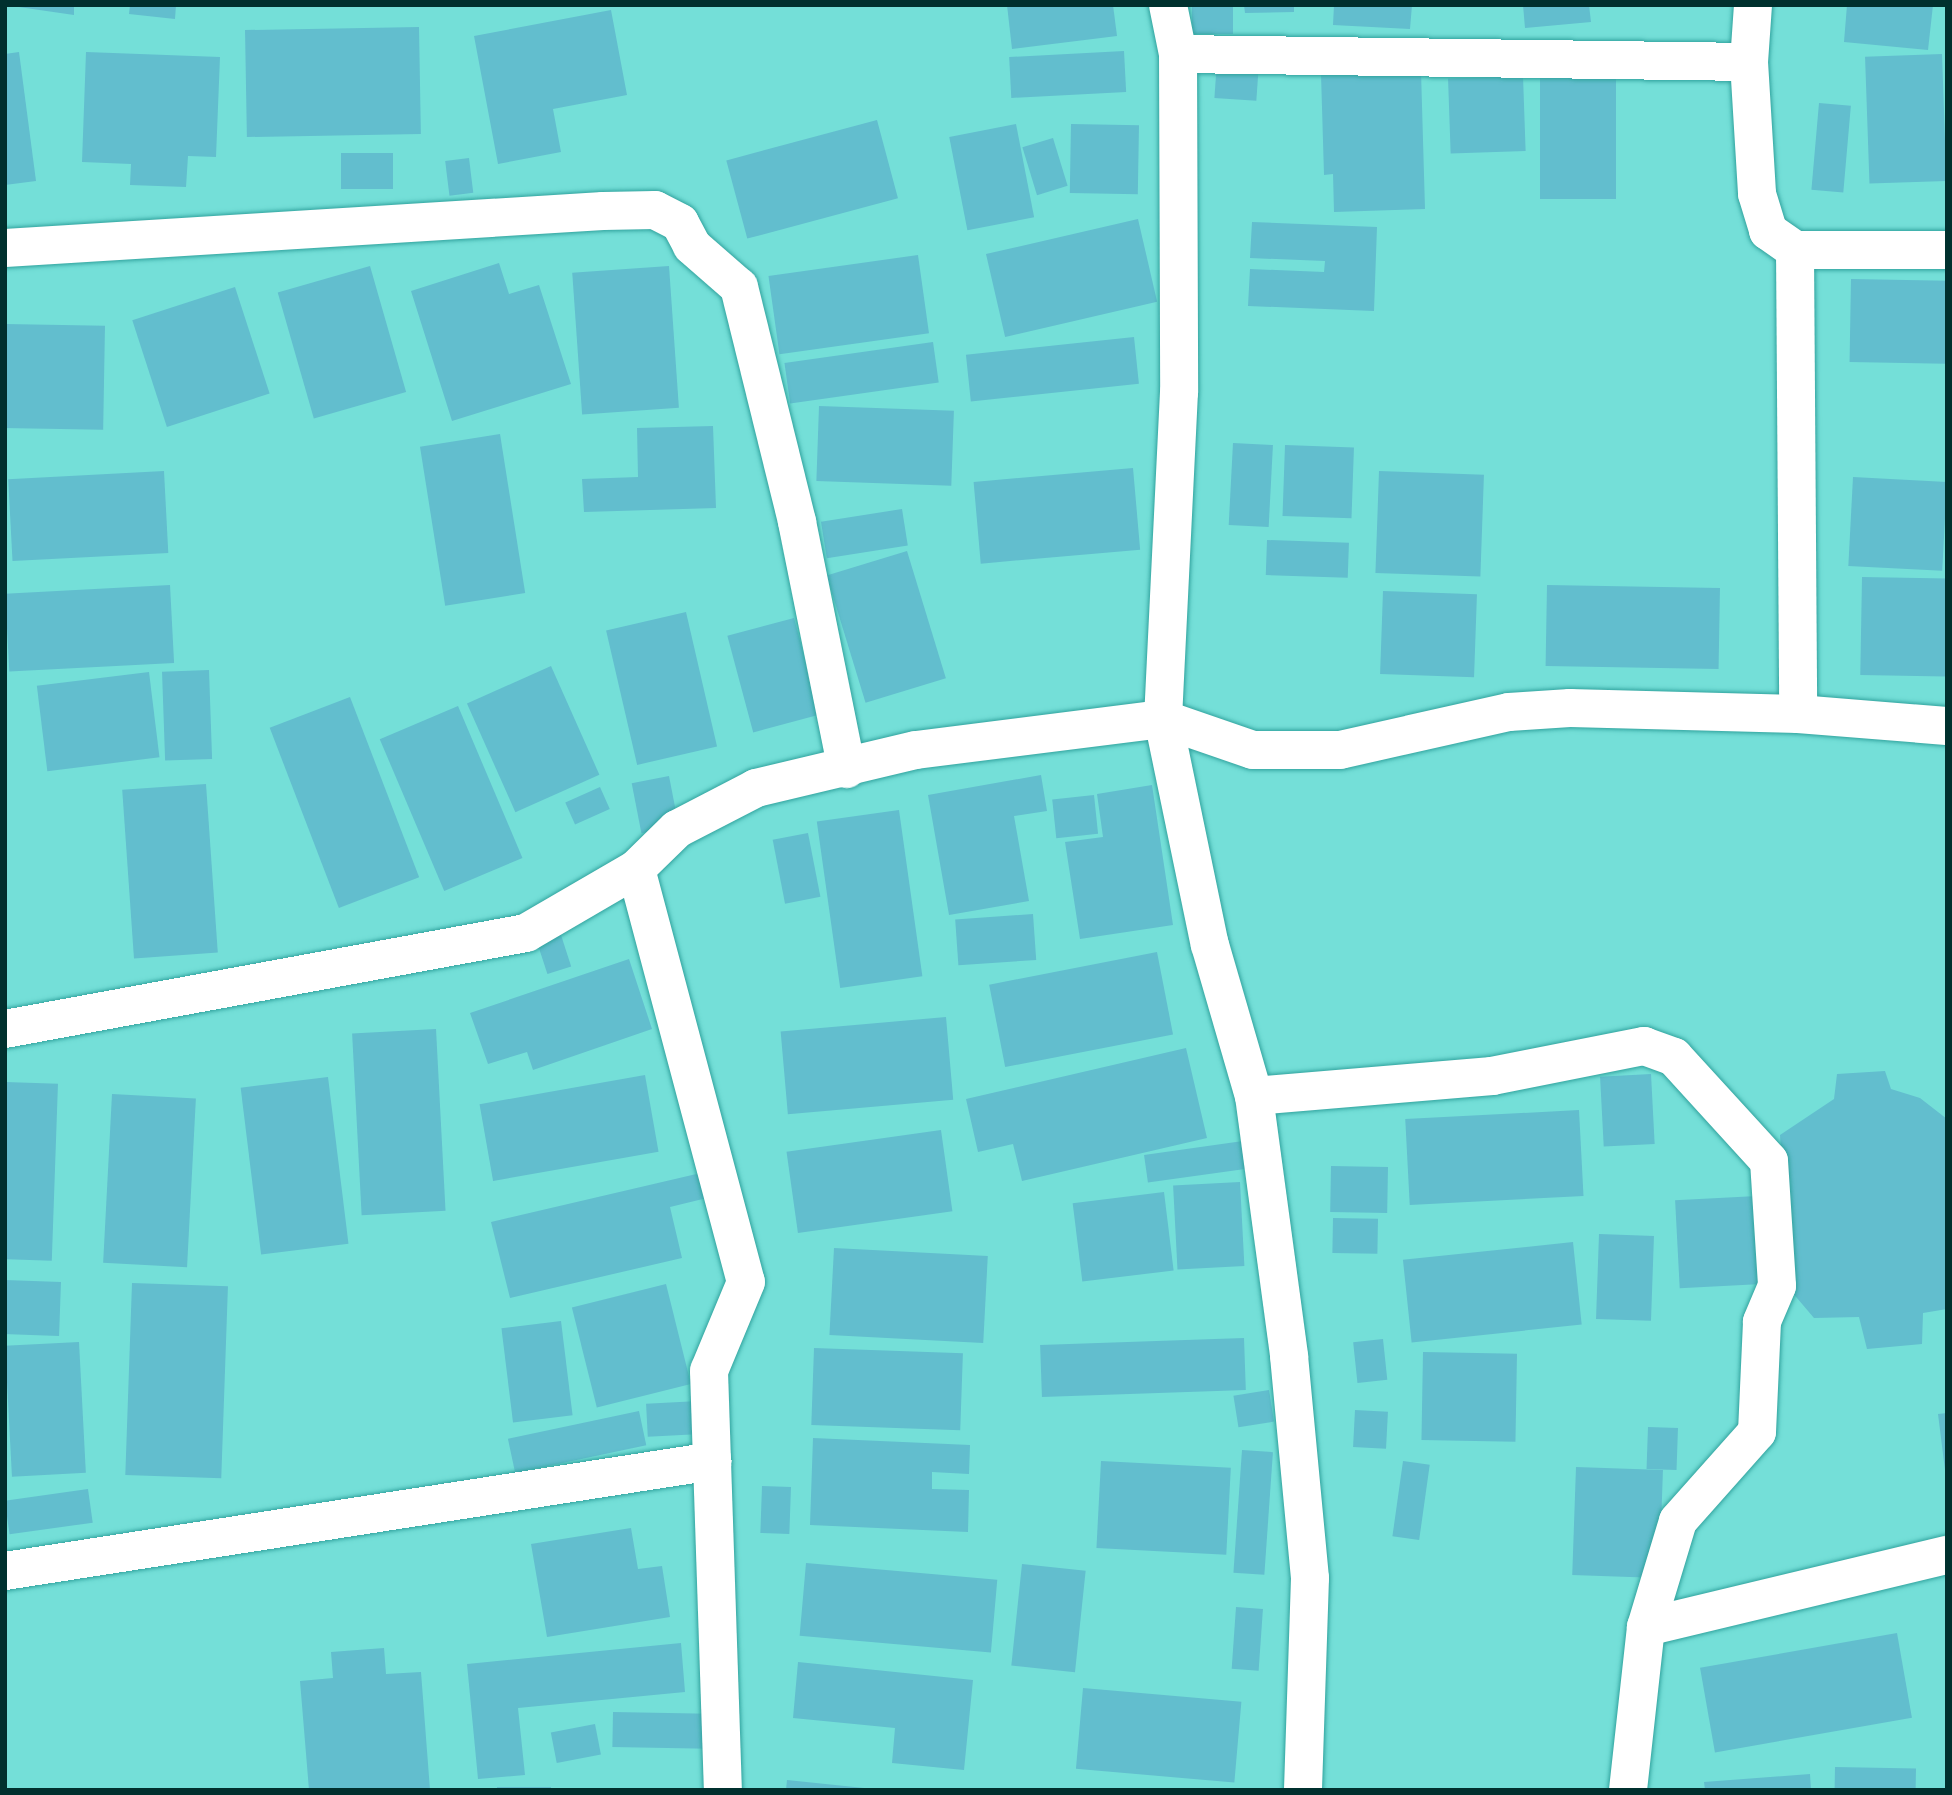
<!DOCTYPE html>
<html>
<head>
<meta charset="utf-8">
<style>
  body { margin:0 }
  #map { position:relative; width:1952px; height:1795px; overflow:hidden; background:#74dfd8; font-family:"Noto Sans",sans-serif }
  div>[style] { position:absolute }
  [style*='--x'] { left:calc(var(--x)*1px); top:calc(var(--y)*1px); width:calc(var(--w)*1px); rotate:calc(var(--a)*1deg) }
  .building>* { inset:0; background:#62bece; transform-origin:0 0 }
  .roads { filter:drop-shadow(0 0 2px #31a39e) drop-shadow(0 0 2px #31a39e) }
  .minor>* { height:38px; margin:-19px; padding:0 19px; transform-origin:19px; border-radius:19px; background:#fff }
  span { translate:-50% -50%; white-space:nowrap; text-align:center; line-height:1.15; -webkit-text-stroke:5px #82ece5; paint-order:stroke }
  .frame { position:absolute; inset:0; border:7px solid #00302e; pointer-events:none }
</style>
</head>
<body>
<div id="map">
  <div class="building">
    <div style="clip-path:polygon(5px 5px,74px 5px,74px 15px)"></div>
    <div style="clip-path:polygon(130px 5px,176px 5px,175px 19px,129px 14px)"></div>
    <div style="clip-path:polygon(1007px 5px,1113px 5px,1117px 36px,1012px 49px)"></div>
    <div style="left:1192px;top:5px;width:41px;height:29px"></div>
    <div style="clip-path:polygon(1244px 5px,1294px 5px,1294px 12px,1245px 13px)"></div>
    <div style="clip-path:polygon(1334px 5px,1412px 5px,1410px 29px,1333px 25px)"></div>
    <div style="clip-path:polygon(1523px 5px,1589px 5px,1591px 22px,1525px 28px)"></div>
    <div style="clip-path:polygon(1847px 5px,1933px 5px,1928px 50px,1844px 42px)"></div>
    <div style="clip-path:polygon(611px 10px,627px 95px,553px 109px,561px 152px,498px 164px,474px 36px)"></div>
    <div style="left:419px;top:27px;width:107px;height:174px;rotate:89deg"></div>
    <div style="left:1124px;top:51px;width:41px;height:115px;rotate:87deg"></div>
    <div style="clip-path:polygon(19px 52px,36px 181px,5px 185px,5px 54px)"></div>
    <div style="clip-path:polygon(86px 52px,220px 57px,216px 157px,188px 156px,186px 187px,130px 185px,131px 164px,82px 162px)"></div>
    <div style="left:1942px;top:54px;width:127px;height:77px;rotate:88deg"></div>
    <div style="left:1217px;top:61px;width:42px;height:37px;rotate:4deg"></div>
    <div style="clip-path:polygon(1421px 71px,1425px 209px,1334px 212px,1333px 174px,1324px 175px,1321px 74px)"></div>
    <div style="left:1540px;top:74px;width:76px;height:125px"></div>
    <div style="left:1523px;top:76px;width:75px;height:75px;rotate:88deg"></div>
    <div style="left:1819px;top:103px;width:32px;height:87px;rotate:5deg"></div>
    <div style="left:877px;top:120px;width:81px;height:156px;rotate:75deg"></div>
    <div style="left:1016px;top:124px;width:95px;height:68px;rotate:79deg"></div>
    <div style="left:1071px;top:124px;width:68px;height:69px;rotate:1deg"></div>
    <div style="left:1053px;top:138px;width:50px;height:32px;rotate:73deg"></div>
    <div style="left:341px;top:153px;width:52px;height:36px"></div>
    <div style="left:469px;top:158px;width:35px;height:24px;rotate:83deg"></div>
    <div style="left:1138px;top:219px;width:85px;height:156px;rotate:77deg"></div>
    <div style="clip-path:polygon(1252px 222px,1377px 227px,1374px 311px,1248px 306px,1250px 269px,1324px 272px,1325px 261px,1250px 258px)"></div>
    <div style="left:918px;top:255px;width:79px;height:151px;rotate:82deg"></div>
    <div style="clip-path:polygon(499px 263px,509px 294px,539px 285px,571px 384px,452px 421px,411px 291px)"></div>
    <div style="left:370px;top:266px;width:131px;height:96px;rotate:74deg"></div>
    <div style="left:669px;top:266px;width:142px;height:97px;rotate:86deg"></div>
    <div style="left:1851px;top:279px;width:96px;height:83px;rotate:1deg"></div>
    <div style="left:235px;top:287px;width:112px;height:108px;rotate:72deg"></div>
    <div style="left:5px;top:324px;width:100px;height:104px;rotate:1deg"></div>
    <div style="left:1134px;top:337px;width:47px;height:169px;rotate:84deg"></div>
    <div style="left:933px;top:342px;width:41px;height:150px;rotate:82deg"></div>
    <div style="left:819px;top:406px;width:135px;height:75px;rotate:2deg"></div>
    <div style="clip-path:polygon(713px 426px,716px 508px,584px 512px,582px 479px,638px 477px,637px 428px)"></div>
    <div style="left:500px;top:434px;width:161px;height:81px;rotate:81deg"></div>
    <div style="left:1233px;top:443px;width:40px;height:82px;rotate:3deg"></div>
    <div style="left:1285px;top:445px;width:69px;height:71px;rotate:2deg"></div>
    <div style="left:1133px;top:468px;width:82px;height:160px;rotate:85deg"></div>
    <div style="left:164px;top:471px;width:82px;height:156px;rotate:87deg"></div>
    <div style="left:1379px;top:471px;width:105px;height:102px;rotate:2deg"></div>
    <div style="left:1853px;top:477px;width:94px;height:89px;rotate:3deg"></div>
    <div style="left:902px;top:509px;width:37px;height:82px;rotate:81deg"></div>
    <div style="left:1267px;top:540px;width:82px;height:35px;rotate:2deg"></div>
    <div style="left:907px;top:551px;width:133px;height:84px;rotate:73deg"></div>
    <div style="left:1862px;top:577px;width:85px;height:98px;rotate:1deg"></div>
    <div style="left:170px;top:585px;width:78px;height:165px;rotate:87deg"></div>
    <div style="left:1547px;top:585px;width:173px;height:81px;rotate:1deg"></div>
    <div style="left:1383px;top:591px;width:94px;height:83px;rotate:2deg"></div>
    <div style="left:686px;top:612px;width:138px;height:82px;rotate:77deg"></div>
    <div style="left:794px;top:618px;width:100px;height:69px;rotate:75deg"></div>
    <div style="left:551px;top:666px;width:119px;height:92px;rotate:66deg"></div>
    <div style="left:209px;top:670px;width:89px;height:47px;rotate:88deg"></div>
    <div style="left:149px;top:672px;width:86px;height:113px;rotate:83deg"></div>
    <div style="left:350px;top:697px;width:193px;height:86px;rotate:69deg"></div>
    <div style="left:458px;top:706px;width:165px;height:85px;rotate:67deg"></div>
    <div style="clip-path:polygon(1041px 775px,1047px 811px,1014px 816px,1029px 901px,949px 915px,928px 795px)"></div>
    <div style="left:669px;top:776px;width:51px;height:38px;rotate:79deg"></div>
    <div style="left:206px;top:784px;width:169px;height:84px;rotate:86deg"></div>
    <div style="clip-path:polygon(1152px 785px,1173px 925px,1080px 939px,1065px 842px,1103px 837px,1097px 794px)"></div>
    <div style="left:600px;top:787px;width:24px;height:38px;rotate:66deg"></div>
    <div style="left:1094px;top:795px;width:39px;height:42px;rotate:84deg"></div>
    <div style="left:899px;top:810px;width:168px;height:83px;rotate:82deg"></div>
    <div style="left:808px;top:833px;width:65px;height:36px;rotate:79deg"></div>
    <div style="left:1033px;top:914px;width:46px;height:78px;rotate:86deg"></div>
    <div style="left:561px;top:935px;width:33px;height:25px;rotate:72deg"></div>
    <div style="left:1157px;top:952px;width:84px;height:171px;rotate:79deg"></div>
    <div style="clip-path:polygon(629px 959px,652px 1029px,533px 1070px,527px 1052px,488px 1064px,470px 1013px)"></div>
    <div style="left:946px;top:1017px;width:83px;height:166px;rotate:85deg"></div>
    <div style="left:436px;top:1029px;width:182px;height:84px;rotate:87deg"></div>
    <div style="clip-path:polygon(1186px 1048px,1207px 1138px,1022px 1181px,1013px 1144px,978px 1152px,966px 1099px)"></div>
    <div style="clip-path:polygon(1885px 1071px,1891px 1089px,1920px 1098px,1947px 1119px,1947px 1309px,1923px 1313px,1922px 1344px,1867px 1349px,1859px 1317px,1814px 1318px,1791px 1291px,1780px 1135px,1834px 1099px,1837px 1074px)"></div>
    <div style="left:1651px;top:1074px;width:70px;height:51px;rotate:87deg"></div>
    <div style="left:645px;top:1075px;width:78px;height:168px;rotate:80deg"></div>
    <div style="left:328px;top:1077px;width:168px;height:88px;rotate:83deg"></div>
    <div style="left:5px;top:1082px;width:53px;height:177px;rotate:2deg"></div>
    <div style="left:112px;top:1094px;width:84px;height:169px;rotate:3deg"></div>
    <div style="left:1579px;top:1110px;width:86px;height:174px;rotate:87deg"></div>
    <div style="left:941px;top:1130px;width:82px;height:156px;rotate:82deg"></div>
    <div style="left:1250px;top:1140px;width:28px;height:107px;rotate:82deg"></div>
    <div style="left:1331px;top:1166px;width:57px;height:46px;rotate:1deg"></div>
    <div style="clip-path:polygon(705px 1172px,711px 1197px,670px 1207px,682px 1258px,510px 1298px,491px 1222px)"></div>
    <div style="left:1240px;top:1182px;width:84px;height:67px;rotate:87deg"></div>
    <div style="left:1164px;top:1192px;width:79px;height:92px;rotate:83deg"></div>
    <div style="left:1757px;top:1196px;width:88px;height:82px;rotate:87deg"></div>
    <div style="left:1333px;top:1218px;width:45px;height:35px;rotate:1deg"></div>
    <div style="left:1599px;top:1234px;width:55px;height:85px;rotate:2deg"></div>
    <div style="left:1573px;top:1242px;width:83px;height:171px;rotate:84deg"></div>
    <div style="left:834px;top:1248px;width:154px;height:87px;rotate:3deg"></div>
    <div style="left:5px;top:1280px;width:56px;height:54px;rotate:2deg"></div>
    <div style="left:132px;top:1283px;width:96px;height:192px;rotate:2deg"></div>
    <div style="left:666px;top:1284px;width:103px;height:97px;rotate:76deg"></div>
    <div style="left:561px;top:1321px;width:95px;height:60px;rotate:83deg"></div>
    <div style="left:1244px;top:1338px;width:52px;height:204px;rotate:88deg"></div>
    <div style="left:1383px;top:1339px;width:41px;height:30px;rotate:84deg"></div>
    <div style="left:79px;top:1342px;width:131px;height:74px;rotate:87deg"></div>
    <div style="left:814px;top:1348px;width:149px;height:77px;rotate:2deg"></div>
    <div style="left:1423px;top:1352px;width:94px;height:88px;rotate:1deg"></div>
    <div style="left:1269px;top:1390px;width:32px;height:36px;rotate:81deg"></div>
    <div style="left:699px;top:1401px;width:33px;height:53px;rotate:87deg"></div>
    <div style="left:1355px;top:1410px;width:33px;height:37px;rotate:3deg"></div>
    <div style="left:639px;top:1411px;width:35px;height:134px;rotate:78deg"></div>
    <div style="clip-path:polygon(1947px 1413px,1947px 1470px,1945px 1470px,1938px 1414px)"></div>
    <div style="left:1648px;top:1427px;width:30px;height:42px;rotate:2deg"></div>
    <div style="clip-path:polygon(813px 1438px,970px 1445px,969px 1474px,932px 1472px,932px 1489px,969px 1490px,968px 1532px,810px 1525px)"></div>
    <div style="left:1242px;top:1450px;width:31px;height:123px;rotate:4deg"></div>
    <div style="left:1101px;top:1461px;width:130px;height:87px;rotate:3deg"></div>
    <div style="left:1403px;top:1461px;width:27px;height:76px;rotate:8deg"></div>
    <div style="left:1576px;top:1467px;width:87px;height:108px;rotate:2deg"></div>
    <div style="left:762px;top:1486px;width:29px;height:47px;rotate:2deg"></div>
    <div style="left:88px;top:1489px;width:34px;height:84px;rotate:82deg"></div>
    <div style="clip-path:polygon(631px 1528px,638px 1569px,662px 1566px,670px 1617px,547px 1637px,531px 1544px)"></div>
    <div style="left:806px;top:1563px;width:192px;height:73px;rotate:5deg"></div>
    <div style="left:1022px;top:1564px;width:64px;height:102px;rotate:6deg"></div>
    <div style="left:1236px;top:1607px;width:27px;height:62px;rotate:4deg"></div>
    <div style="left:1897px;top:1633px;width:86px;height:200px;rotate:80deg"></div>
    <div style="clip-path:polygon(681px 1643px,685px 1692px,518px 1708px,525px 1775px,478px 1779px,467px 1664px)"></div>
    <div style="clip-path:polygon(384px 1648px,386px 1674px,421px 1672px,430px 1790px,309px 1790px,300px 1681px,333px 1678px,331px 1652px)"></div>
    <div style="clip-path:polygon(798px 1662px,973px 1680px,964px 1770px,892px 1763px,895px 1728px,793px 1718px)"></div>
    <div style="left:1083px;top:1688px;width:159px;height:81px;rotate:5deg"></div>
    <div style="left:613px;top:1712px;width:96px;height:35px;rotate:1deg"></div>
    <div style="left:595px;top:1724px;width:31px;height:45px;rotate:79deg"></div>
    <div style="left:1835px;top:1767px;width:81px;height:23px;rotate:1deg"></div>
    <div style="clip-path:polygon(1810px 1774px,1811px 1790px,1705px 1790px,1704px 1782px)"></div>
    <div style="clip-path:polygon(787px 1780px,864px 1788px,864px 1790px,786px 1790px)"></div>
    <div style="left:497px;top:1787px;width:54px;height:3px"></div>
  </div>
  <div class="roads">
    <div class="minor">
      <div style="--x:1168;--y:5;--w:50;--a:78.5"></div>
      <div style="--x:1178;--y:54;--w:338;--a:89.8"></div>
      <div style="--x:1179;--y:392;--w:327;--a:92.8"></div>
      <div style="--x:1163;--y:719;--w:231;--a:78.3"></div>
      <div style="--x:1210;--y:945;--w:157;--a:73.8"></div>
      <div style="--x:1254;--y:1096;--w:262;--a:82.3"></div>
      <div style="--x:1289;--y:1356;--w:223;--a:84.6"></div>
      <div style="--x:1310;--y:1578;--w:212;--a:91.9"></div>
      <div style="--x:1753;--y:5;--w:57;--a:94"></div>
      <div style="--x:1749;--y:62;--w:132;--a:86.5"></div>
      <div style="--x:1757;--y:194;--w:39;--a:73"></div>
      <div style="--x:1768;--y:231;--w:33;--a:35"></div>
      <div style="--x:1795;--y:250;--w:152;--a:0"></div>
      <div style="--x:1178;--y:54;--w:571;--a:0.8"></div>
      <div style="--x:5;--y:248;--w:599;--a:-3.54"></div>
      <div style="--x:603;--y:211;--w:52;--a:-1.1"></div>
      <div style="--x:655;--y:210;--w:28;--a:27"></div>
      <div style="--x:680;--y:223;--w:26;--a:62"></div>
      <div style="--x:692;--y:246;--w:62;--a:41.1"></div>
      <div style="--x:739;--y:287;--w:242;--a:76.1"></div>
      <div style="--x:797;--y:522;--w:252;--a:78.6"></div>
      <div style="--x:1795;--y:250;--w:464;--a:89.6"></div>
      <div style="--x:636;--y:869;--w:427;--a:75.1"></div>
      <div style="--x:746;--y:1282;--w:96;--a:112.6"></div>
      <div style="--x:709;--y:1371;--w:419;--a:88.1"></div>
      <div style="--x:5;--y:1029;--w:530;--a:-10.44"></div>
      <div style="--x:526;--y:933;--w:127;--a:-30.2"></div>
      <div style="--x:636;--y:869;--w:57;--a:-44.3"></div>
      <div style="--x:677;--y:829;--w:89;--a:-27.4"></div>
      <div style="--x:756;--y:788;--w:164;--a:-13.4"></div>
      <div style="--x:916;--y:750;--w:249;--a:-7.2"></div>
      <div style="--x:1163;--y:719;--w:95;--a:19"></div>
      <div style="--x:1253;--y:750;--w:87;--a:0"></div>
      <div style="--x:1340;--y:750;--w:173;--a:-12.7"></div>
      <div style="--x:1509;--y:712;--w:61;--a:-3.8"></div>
      <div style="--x:1570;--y:708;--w:228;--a:1.5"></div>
      <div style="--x:1798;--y:714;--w:149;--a:4.6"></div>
      <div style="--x:1254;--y:1096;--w:239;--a:-4.8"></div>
      <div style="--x:1492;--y:1076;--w:155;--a:-11.2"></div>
      <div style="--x:1644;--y:1046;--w:32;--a:20"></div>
      <div style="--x:1674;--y:1057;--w:141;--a:47.6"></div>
      <div style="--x:1769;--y:1161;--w:125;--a:86.3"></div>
      <div style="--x:1777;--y:1286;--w:39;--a:113"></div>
      <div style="--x:1762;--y:1322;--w:110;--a:92.6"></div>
      <div style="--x:1757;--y:1432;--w:119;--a:131.6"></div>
      <div style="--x:1678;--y:1521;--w:111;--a:106.8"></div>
      <div style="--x:5;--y:1571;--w:716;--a:-8.83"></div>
      <div style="--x:1628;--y:1790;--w:164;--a:-83.7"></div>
      <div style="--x:1646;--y:1627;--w:309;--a:-13.5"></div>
    </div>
  </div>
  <div class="frame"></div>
</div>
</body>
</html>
